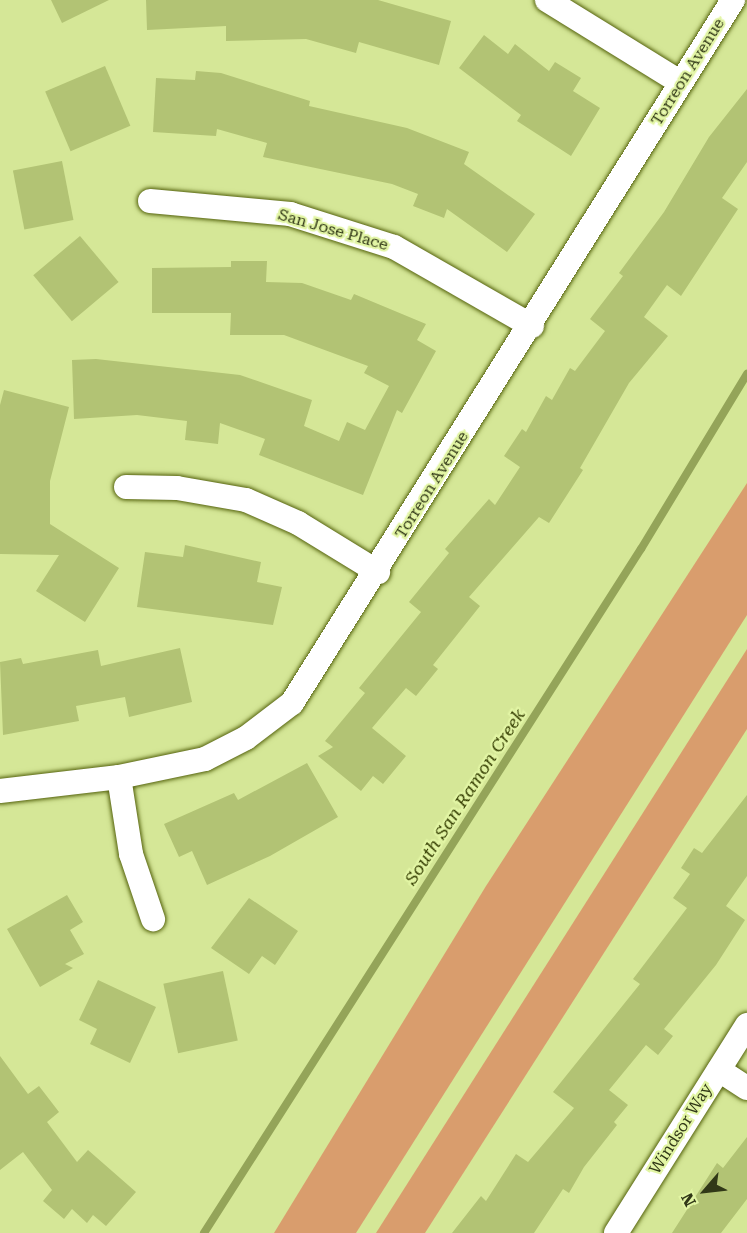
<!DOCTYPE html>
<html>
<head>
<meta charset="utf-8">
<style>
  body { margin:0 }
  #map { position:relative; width:747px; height:1233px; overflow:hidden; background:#d5e797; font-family:"Roboto Serif",serif }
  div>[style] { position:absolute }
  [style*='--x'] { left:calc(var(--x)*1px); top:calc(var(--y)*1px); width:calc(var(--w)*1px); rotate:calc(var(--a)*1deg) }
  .green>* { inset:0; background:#d99d6d }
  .stream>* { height:8px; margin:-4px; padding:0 4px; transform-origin:4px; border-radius:4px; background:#94a459 }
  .building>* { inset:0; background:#b2c374; transform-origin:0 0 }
  .roads { filter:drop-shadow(0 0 2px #55630d) drop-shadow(0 0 2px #55630d) }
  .street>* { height:24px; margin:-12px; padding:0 12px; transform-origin:12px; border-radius:12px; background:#fff }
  span { translate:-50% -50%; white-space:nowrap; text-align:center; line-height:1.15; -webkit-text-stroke:4.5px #e2f5a4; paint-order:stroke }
  .street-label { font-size:16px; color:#313817 }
  .water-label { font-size:18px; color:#343d01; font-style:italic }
  .north { position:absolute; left:675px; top:1161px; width:60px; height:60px; -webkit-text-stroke:4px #e2f5a4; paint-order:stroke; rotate:242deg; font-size:16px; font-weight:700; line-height:24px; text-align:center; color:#313817 }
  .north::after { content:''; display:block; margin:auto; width:21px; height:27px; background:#313817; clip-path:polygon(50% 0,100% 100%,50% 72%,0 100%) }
</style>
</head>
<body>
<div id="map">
  <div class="green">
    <div style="clip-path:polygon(747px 483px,747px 615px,356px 1233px,274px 1233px,486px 886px)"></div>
    <div style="clip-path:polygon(747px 649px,747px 729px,425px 1233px,376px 1233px)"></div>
  </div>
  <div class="stream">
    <div style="--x:204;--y:1233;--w:812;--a:-57.43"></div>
    <div style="--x:641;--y:549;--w:205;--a:-58.8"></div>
  </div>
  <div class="building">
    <div style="clip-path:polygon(51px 0,109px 0,62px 23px)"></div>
    <div style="clip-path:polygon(146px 0,378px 0,451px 21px,439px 65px,359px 42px,356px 53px,306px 39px,226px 41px,226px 26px,147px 30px)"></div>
    <div style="clip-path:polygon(484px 35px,508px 54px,515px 44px,549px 71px,555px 62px,581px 78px,573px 91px,600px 108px,571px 156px,517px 121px,521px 115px,459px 68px)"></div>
    <div style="left:105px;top:66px;width:65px;height:65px;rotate:67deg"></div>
    <div style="clip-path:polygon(196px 71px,221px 73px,310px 101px,309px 106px,407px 128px,469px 152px,464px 164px,535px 214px,507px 252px,447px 209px,444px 218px,413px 206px,418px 194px,392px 184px,263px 157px,267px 143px,217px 129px,216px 136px,153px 132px,156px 78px,195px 80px)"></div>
    <div style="clip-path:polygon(747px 89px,747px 162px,722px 198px,738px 209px,681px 296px,667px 285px,644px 317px,668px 336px,629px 383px,580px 468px,583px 470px,549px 523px,539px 517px,469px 597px,480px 606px,433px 665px,438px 669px,416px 696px,406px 688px,372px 728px,406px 756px,383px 784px,373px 776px,361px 791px,318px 756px,333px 747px,325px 741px,365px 693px,359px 688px,421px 612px,409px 602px,449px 553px,445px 549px,489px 499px,495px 505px,520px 467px,504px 456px,522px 429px,526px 432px,546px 396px,552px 400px,570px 368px,575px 371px,605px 331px,590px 319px,623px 276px,619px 273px,664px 212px,709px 137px)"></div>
    <div style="left:62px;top:161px;width:60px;height:50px;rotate:79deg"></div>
    <div style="left:80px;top:236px;width:60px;height:61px;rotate:50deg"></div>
    <div style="clip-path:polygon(231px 261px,267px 261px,266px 282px,302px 283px,351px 300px,354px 294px,426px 324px,417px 340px,436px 351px,402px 413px,397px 410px,363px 495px,259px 455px,265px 439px,220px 423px,218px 444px,185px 440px,187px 421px,137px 415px,74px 419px,72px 360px,96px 359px,240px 375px,312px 400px,304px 426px,339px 441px,347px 422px,365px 430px,389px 386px,364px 373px,368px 366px,284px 335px,230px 335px,231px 313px,152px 313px,152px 268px,231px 267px)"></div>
    <div style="clip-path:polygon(4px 390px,69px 407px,50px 481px,50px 524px,119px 568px,85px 622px,36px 591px,59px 555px,0 554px,0 405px)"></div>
    <div style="clip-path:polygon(185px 545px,261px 562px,257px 582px,282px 587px,273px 625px,137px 607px,145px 552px,183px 557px)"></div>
    <div style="clip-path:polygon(180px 648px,192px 702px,129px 717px,125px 697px,76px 706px,79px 721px,3px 735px,0 662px,21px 658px,23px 664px,98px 650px,101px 666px)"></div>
    <div style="clip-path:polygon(307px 763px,338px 817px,270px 856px,207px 885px,192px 851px,179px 857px,164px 824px,234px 793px,238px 800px)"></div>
    <div style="clip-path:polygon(747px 795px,747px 876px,726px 906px,745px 920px,716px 965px,664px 1029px,673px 1036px,658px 1055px,646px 1045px,609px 1090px,628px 1105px,614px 1122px,617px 1125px,584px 1167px,569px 1193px,563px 1189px,534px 1233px,452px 1233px,481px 1196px,486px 1201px,516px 1154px,528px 1162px,574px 1108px,553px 1092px,640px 984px,633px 979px,687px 908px,673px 898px,690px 874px,681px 868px,694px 848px,702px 853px)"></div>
    <div style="clip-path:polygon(67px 895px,83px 922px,70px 930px,84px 954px,65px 964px,73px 968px,40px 987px,7px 929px)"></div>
    <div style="clip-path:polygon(249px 898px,298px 931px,275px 965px,262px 956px,249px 974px,211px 948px)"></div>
    <div style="left:223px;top:971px;width:71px;height:61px;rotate:78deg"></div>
    <div style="clip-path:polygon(98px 980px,156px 1007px,130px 1063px,90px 1044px,97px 1029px,79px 1020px)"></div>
    <div style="clip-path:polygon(0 1056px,28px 1094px,39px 1086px,59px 1112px,47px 1122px,77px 1162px,88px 1150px,136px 1192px,106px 1226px,93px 1215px,87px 1223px,72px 1209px,64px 1219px,43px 1201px,52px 1190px,23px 1152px,0 1170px)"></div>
    <div style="clip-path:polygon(747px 1137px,747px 1199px,721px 1233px,672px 1233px,717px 1163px,723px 1168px)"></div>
  </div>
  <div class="roads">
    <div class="street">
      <div style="--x:547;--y:0;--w:156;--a:31.7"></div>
      <div style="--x:150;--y:201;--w:141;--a:5.3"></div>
      <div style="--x:290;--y:214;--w:109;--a:17.6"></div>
      <div style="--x:394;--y:247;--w:159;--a:29.8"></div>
      <div style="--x:126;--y:487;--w:51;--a:1.1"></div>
      <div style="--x:177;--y:488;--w:70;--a:9.9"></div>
      <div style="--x:246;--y:500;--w:57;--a:23.9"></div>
      <div style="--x:298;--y:523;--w:94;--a:31.5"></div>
      <div style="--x:119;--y:777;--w:78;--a:81.1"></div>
      <div style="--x:131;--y:854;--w:69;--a:71.3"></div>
      <div style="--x:0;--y:791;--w:120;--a:-6.7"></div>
      <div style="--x:119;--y:777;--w:88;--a:-11.8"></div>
      <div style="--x:205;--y:759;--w:46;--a:-27.1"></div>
      <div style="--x:246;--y:738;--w:58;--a:-37.3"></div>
      <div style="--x:292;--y:703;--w:830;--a:-57.9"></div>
      <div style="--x:719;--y:1070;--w:33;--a:33"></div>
      <div style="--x:616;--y:1233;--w:246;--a:-57.8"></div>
    </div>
  </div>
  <div class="street-label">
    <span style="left:688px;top:72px;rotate:-58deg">Torreon Avenue</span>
    <span style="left:333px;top:230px;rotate:16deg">San Jose Place</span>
    <span style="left:432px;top:485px;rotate:-58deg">Torreon Avenue</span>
    <span style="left:681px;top:1129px;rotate:-58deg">Windsor Way</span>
  </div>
  <div class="water-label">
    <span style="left:465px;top:797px;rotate:-57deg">South San Ramon Creek</span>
  </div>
  <div class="north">N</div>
</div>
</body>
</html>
